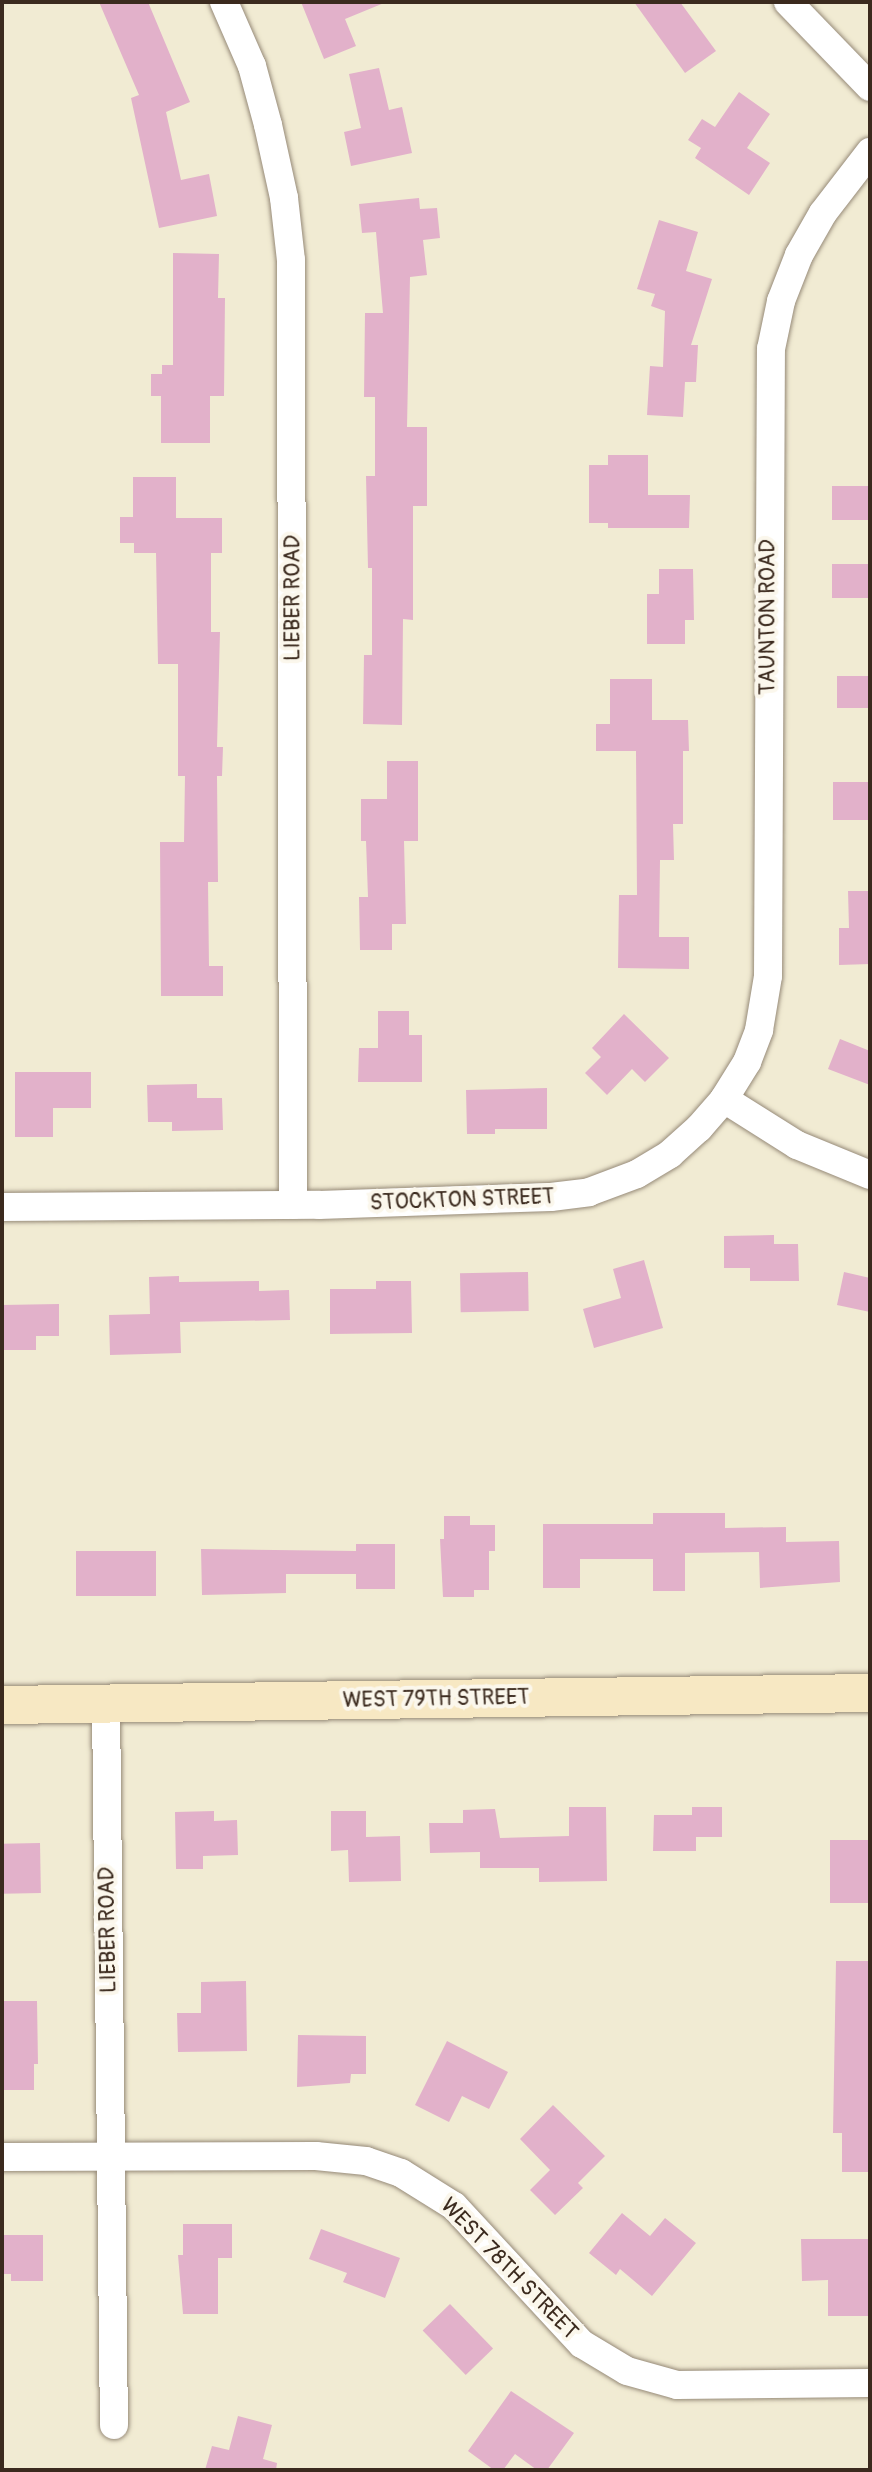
<!DOCTYPE html>
<html>
<head>
<meta charset="utf-8">
<style>
  body { margin:0 }
  #map { position:relative; width:872px; height:2472px; overflow:hidden; background:#f1ebd3; font-family:Pangolin,sans-serif }
  div>[style] { position:absolute }
  [style*='--x'] { left:calc(var(--x)*1px); top:calc(var(--y)*1px); width:calc(var(--w)*1px); rotate:calc(var(--a)*1deg) }
  .building>* { inset:0; background:#e2b1ca; transform-origin:0 0 }
  .roads { filter:drop-shadow(0 0 2px #968a78) drop-shadow(0 0 2px #968a78) }
  .minor>* { height:28px; margin:-14px; padding:0 14px; transform-origin:14px; border-radius:14px; background:#fff }
  .secondary>* { height:38px; margin:-19px; padding:0 19px; transform-origin:19px; border-radius:19px; background:#f7e8c3 }
  span { translate:-50% -50%; white-space:nowrap; text-align:center; line-height:1.15; -webkit-text-stroke:8px #fbf7ec; paint-order:stroke }
  .street-label { font-size:22px; color:#3b2a1e }
  .frame { position:absolute; inset:0; border:4px solid #3b2a1e; pointer-events:none }
</style>
</head>
<body>
<div id="map">
  <div class="building">
    <div style="clip-path:polygon(99px 2px,148px 2px,190px 102px,166px 112px,181px 180px,209px 174px,217px 216px,159px 228px,131px 98px,139px 95px)"></div>
    <div style="clip-path:polygon(301px 2px,384px 2px,384px 3px,345px 19px,356px 46px,324px 59px)"></div>
    <div style="clip-path:polygon(634px 2px,680px 2px,716px 51px,685px 73px)"></div>
    <div style="clip-path:polygon(379px 68px,389px 110px,402px 107px,412px 153px,351px 166px,344px 132px,361px 128px,349px 74px)"></div>
    <div style="clip-path:polygon(739px 92px,770px 114px,747px 148px,770px 163px,749px 195px,695px 158px,701px 148px,688px 140px,702px 119px,715px 127px)"></div>
    <div style="clip-path:polygon(419px 198px,420px 209px,437px 208px,440px 238px,423px 240px,427px 275px,410px 277px,407px 427px,427px 427px,427px 506px,413px 506px,413px 620px,403px 619px,402px 725px,363px 724px,364px 655px,372px 655px,372px 568px,368px 568px,366px 476px,375px 476px,375px 397px,364px 397px,365px 313px,383px 313px,376px 232px,362px 233px,359px 204px)"></div>
    <div style="clip-path:polygon(659px 220px,698px 232px,686px 271px,712px 279px,691px 345px,698px 345px,696px 382px,685px 382px,683px 417px,647px 415px,650px 366px,663px 367px,665px 311px,651px 306px,655px 294px,637px 289px)"></div>
    <div style="clip-path:polygon(173px 253px,219px 254px,218px 298px,225px 298px,224px 396px,210px 396px,210px 443px,161px 443px,161px 396px,151px 396px,151px 374px,162px 374px,162px 365px,173px 365px)"></div>
    <div style="clip-path:polygon(608px 455px,648px 455px,648px 495px,690px 495px,689px 528px,608px 528px,608px 523px,589px 523px,589px 465px,608px 465px)"></div>
    <div style="clip-path:polygon(133px 477px,176px 477px,176px 518px,222px 518px,222px 553px,211px 553px,211px 632px,220px 632px,217px 747px,223px 747px,222px 776px,217px 776px,218px 882px,208px 882px,209px 966px,223px 966px,223px 996px,161px 996px,160px 842px,184px 842px,185px 776px,178px 776px,178px 664px,158px 664px,156px 553px,134px 553px,134px 543px,120px 543px,120px 517px,133px 517px)"></div>
    <div style="left:832px;top:486px;width:38px;height:34px"></div>
    <div style="left:832px;top:564px;width:38px;height:34px"></div>
    <div style="clip-path:polygon(659px 569px,693px 569px,694px 620px,685px 620px,685px 644px,647px 644px,647px 594px,659px 594px)"></div>
    <div style="left:837px;top:676px;width:33px;height:32px"></div>
    <div style="clip-path:polygon(610px 679px,652px 679px,652px 720px,688px 720px,689px 751px,683px 751px,683px 824px,673px 824px,674px 860px,660px 860px,659px 937px,689px 937px,689px 969px,618px 968px,619px 895px,637px 895px,636px 751px,596px 751px,596px 724px,610px 724px)"></div>
    <div style="clip-path:polygon(387px 761px,418px 761px,418px 841px,404px 841px,406px 924px,392px 924px,392px 950px,360px 950px,359px 897px,368px 897px,366px 841px,361px 841px,361px 799px,387px 799px)"></div>
    <div style="left:833px;top:782px;width:37px;height:38px"></div>
    <div style="clip-path:polygon(848px 891px,870px 891px,870px 964px,839px 965px,839px 928px,849px 928px)"></div>
    <div style="clip-path:polygon(378px 1011px,409px 1011px,409px 1035px,422px 1035px,422px 1082px,358px 1082px,359px 1048px,378px 1048px)"></div>
    <div style="clip-path:polygon(624px 1014px,669px 1058px,645px 1082px,632px 1069px,607px 1095px,585px 1073px,601px 1057px,592px 1048px)"></div>
    <div style="clip-path:polygon(840px 1039px,870px 1051px,870px 1085px,828px 1069px)"></div>
    <div style="clip-path:polygon(15px 1072px,91px 1072px,91px 1108px,53px 1108px,53px 1137px,15px 1137px)"></div>
    <div style="clip-path:polygon(197px 1084px,197px 1098px,222px 1098px,223px 1130px,172px 1131px,172px 1122px,148px 1122px,147px 1085px)"></div>
    <div style="clip-path:polygon(547px 1088px,547px 1129px,495px 1129px,495px 1134px,467px 1134px,466px 1090px)"></div>
    <div style="clip-path:polygon(774px 1235px,774px 1244px,798px 1244px,799px 1281px,750px 1281px,750px 1268px,724px 1268px,724px 1236px)"></div>
    <div style="clip-path:polygon(644px 1260px,663px 1328px,594px 1348px,583px 1309px,621px 1298px,613px 1269px)"></div>
    <div style="left:528px;top:1272px;width:39px;height:68px;rotate:89deg"></div>
    <div style="clip-path:polygon(844px 1272px,870px 1278px,870px 1312px,837px 1305px)"></div>
    <div style="clip-path:polygon(179px 1276px,179px 1282px,259px 1281px,259px 1291px,289px 1290px,290px 1320px,180px 1322px,181px 1353px,110px 1355px,109px 1315px,150px 1314px,149px 1277px)"></div>
    <div style="clip-path:polygon(376px 1281px,411px 1281px,412px 1333px,330px 1334px,330px 1289px,376px 1289px)"></div>
    <div style="clip-path:polygon(59px 1304px,59px 1336px,36px 1336px,36px 1350px,2px 1350px,2px 1305px)"></div>
    <div style="clip-path:polygon(653px 1513px,725px 1513px,725px 1528px,786px 1527px,786px 1542px,839px 1541px,840px 1582px,760px 1588px,759px 1552px,685px 1553px,685px 1591px,653px 1591px,653px 1559px,580px 1559px,580px 1588px,543px 1588px,543px 1524px,653px 1524px)"></div>
    <div style="clip-path:polygon(444px 1516px,470px 1516px,470px 1525px,495px 1525px,495px 1551px,489px 1551px,489px 1590px,474px 1590px,474px 1597px,443px 1597px,440px 1539px,444px 1539px)"></div>
    <div style="clip-path:polygon(356px 1544px,395px 1544px,395px 1589px,356px 1589px,356px 1574px,286px 1574px,286px 1593px,202px 1595px,201px 1549px,356px 1551px)"></div>
    <div style="left:156px;top:1551px;width:45px;height:80px;rotate:90deg"></div>
    <div style="clip-path:polygon(569px 1807px,606px 1807px,607px 1881px,539px 1882px,539px 1868px,480px 1868px,480px 1852px,430px 1853px,429px 1823px,463px 1823px,463px 1810px,495px 1809px,500px 1838px,569px 1836px)"></div>
    <div style="clip-path:polygon(692px 1807px,722px 1807px,722px 1837px,696px 1837px,696px 1851px,653px 1851px,654px 1815px,692px 1815px)"></div>
    <div style="clip-path:polygon(214px 1811px,214px 1821px,237px 1820px,238px 1855px,203px 1856px,203px 1869px,176px 1869px,175px 1812px)"></div>
    <div style="clip-path:polygon(331px 1811px,366px 1811px,366px 1837px,400px 1836px,401px 1881px,349px 1882px,348px 1850px,331px 1851px)"></div>
    <div style="left:830px;top:1840px;width:38px;height:63px"></div>
    <div style="left:40px;top:1843px;width:50px;height:38px;rotate:89deg"></div>
    <div style="clip-path:polygon(836px 1961px,870px 1961px,870px 2172px,842px 2172px,842px 2133px,833px 2133px)"></div>
    <div style="clip-path:polygon(246px 1981px,247px 2051px,178px 2052px,177px 2013px,201px 2013px,201px 1982px)"></div>
    <div style="clip-path:polygon(2px 2001px,37px 2001px,38px 2064px,34px 2064px,34px 2090px,2px 2090px)"></div>
    <div style="clip-path:polygon(298px 2035px,366px 2036px,366px 2074px,351px 2074px,350px 2083px,297px 2087px)"></div>
    <div style="clip-path:polygon(447px 2041px,508px 2072px,489px 2109px,462px 2096px,449px 2122px,415px 2105px)"></div>
    <div style="clip-path:polygon(553px 2105px,605px 2156px,578px 2183px,583px 2188px,555px 2215px,530px 2190px,550px 2170px,520px 2139px)"></div>
    <div style="clip-path:polygon(622px 2213px,650px 2236px,665px 2218px,696px 2243px,652px 2296px,620px 2269px,616px 2275px,589px 2253px)"></div>
    <div style="clip-path:polygon(183px 2224px,232px 2224px,232px 2258px,218px 2258px,218px 2314px,183px 2314px,178px 2255px,183px 2255px)"></div>
    <div style="clip-path:polygon(321px 2229px,400px 2258px,385px 2298px,343px 2282px,347px 2273px,309px 2259px)"></div>
    <div style="clip-path:polygon(2px 2235px,43px 2235px,43px 2281px,11px 2281px,11px 2274px,2px 2274px)"></div>
    <div style="clip-path:polygon(801px 2239px,870px 2239px,870px 2316px,828px 2316px,828px 2280px,802px 2281px)"></div>
    <div style="left:450px;top:2304px;width:62px;height:38px;rotate:46deg"></div>
    <div style="clip-path:polygon(511px 2391px,574px 2433px,547px 2470px,537px 2470px,515px 2454px,503px 2470px,494px 2470px,468px 2451px)"></div>
    <div style="clip-path:polygon(238px 2416px,272px 2425px,263px 2459px,277px 2463px,276px 2470px,205px 2470px,212px 2446px,229px 2450px)"></div>
  </div>
  <div class="roads">
    <div class="minor">
      <div style="--x:224;--y:2;--w:70;--a:66.4"></div>
      <div style="--x:252;--y:66;--w:61;--a:74.8"></div>
      <div style="--x:268;--y:125;--w:75;--a:77.6"></div>
      <div style="--x:284;--y:198;--w:62;--a:83.6"></div>
      <div style="--x:291;--y:260;--w:945;--a:89.88"></div>
      <div style="--x:788;--y:2;--w:118;--a:46"></div>
      <div style="--x:724;--y:1099;--w:86;--a:32.2"></div>
      <div style="--x:797;--y:1145;--w:79;--a:22.3"></div>
      <div style="--x:2;--y:1207;--w:317;--a:-0.4"></div>
      <div style="--x:319;--y:1205;--w:232;--a:-2"></div>
      <div style="--x:551;--y:1197;--w:38;--a:-7"></div>
      <div style="--x:589;--y:1192;--w:51;--a:-20.6"></div>
      <div style="--x:637;--y:1174;--w:39;--a:-31"></div>
      <div style="--x:670;--y:1154;--w:39;--a:-42"></div>
      <div style="--x:699;--y:1128;--w:38;--a:-49"></div>
      <div style="--x:724;--y:1099;--w:44;--a:-58.1"></div>
      <div style="--x:747;--y:1062;--w:34;--a:-69"></div>
      <div style="--x:759;--y:1030;--w:55;--a:-80.5"></div>
      <div style="--x:768;--y:976;--w:627;--a:-89.73"></div>
      <div style="--x:771;--y:349;--w:49;--a:-78.2"></div>
      <div style="--x:781;--y:301;--w:49;--a:-68.6"></div>
      <div style="--x:799;--y:255;--w:48;--a:-60.3"></div>
      <div style="--x:823;--y:213;--w:77;--a:-52.4"></div>
      <div style="--x:106;--y:1703;--w:722;--a:89.37"></div>
      <div style="--x:2;--y:2157;--w:314;--a:-0.2"></div>
      <div style="--x:316;--y:2156;--w:50;--a:5.7"></div>
      <div style="--x:366;--y:2161;--w:37;--a:19"></div>
      <div style="--x:401;--y:2173;--w:62;--a:31.9"></div>
      <div style="--x:454;--y:2206;--w:188;--a:47.2"></div>
      <div style="--x:582;--y:2344;--w:52;--a:31"></div>
      <div style="--x:627;--y:2371;--w:52;--a:15.6"></div>
      <div style="--x:677;--y:2385;--w:193;--a:-0.6"></div>
    </div>
    <div class="secondary">
      <div style="--x:2;--y:1705;--w:868;--a:-0.79"></div>
    </div>
  </div>
  <div class="street-label">
    <span style="left:293px;top:598px;rotate:-90deg">LIEBER ROAD</span>
    <span style="left:768px;top:617px;rotate:-90deg">TAUNTON ROAD</span>
    <span style="left:462px;top:1200px;rotate:-2deg">STOCKTON STREET</span>
    <span style="left:436px;top:1699px;rotate:-1deg">WEST 79TH STREET</span>
    <span style="left:108px;top:1930px;rotate:-91deg">LIEBER ROAD</span>
    <span style="left:509px;top:2269px;rotate:46deg">WEST 78TH STREET</span>
  </div>
  <div class="frame"></div>
</div>
</body>
</html>
